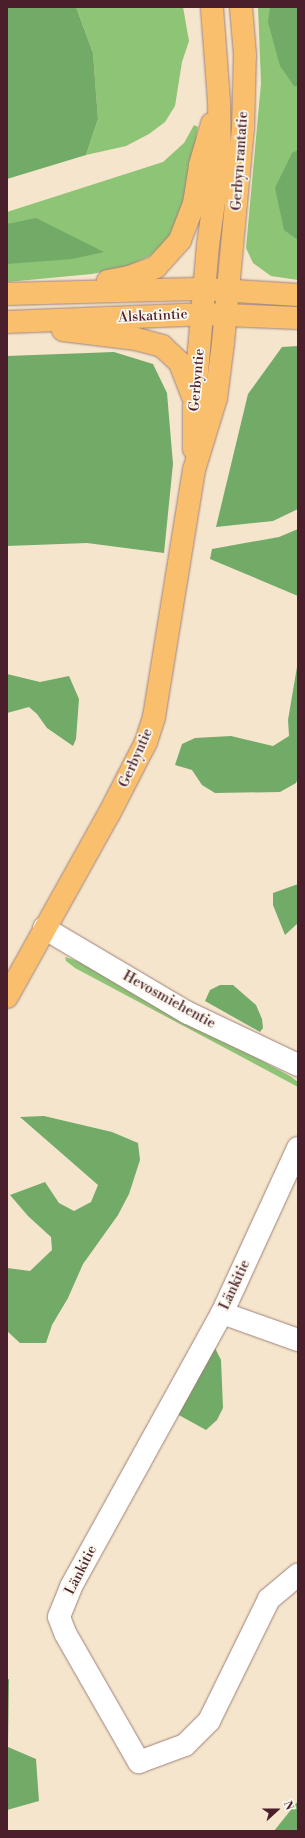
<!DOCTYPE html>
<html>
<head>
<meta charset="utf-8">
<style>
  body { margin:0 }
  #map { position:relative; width:305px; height:1838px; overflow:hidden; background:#f5e5cc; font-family:"Libre Bodoni",serif }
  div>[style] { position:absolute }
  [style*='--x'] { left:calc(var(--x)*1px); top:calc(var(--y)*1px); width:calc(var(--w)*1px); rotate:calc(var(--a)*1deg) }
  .green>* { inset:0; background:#8ec476 }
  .forest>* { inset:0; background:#72aa67 }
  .roads { filter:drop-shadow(0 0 1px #a0827c) drop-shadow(0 0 1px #a0827c) }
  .minor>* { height:22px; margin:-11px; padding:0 11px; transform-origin:11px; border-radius:11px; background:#fff }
  .major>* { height:22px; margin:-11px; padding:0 11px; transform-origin:11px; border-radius:11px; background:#f9bf6d }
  span { translate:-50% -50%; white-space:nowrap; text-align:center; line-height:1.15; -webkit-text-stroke:3.5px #fbf7ec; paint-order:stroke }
  .street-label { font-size:14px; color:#4a1f2b }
  .frame { position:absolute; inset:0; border:8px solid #4a1f2b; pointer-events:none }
  .north { position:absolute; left:257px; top:1790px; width:40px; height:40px; -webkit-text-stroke:3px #fbf7ec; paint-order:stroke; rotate:69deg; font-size:11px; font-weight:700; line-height:16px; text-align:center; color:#4a1f2b }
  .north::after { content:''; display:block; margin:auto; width:14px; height:18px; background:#4a1f2b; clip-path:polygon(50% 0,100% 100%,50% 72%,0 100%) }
</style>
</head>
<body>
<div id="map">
  <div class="green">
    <div style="clip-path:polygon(76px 7px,183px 7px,189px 41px,182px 62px,175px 106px,165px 122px,149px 134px,126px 146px,86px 155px,98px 119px,93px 53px)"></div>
    <div style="clip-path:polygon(258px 7px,298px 7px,298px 280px,271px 276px,253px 263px,246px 248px,261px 83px)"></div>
    <div style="clip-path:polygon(194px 125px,198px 127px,185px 202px,172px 235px,150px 256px,125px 267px,92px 274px,7px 282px,7px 212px,163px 162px,184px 143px)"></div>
    <div style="clip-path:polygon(65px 957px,80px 962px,290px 1076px,298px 1082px,298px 1087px,75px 968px,66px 961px)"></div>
  </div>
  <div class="forest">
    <div style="clip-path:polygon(7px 7px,76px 7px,93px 53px,98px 119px,86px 155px,7px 179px)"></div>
    <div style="clip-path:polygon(270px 7px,298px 8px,298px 86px,294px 86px,280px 66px,268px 22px)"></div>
    <div style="clip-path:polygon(298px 150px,298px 240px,284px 230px,275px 188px,292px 153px)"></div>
    <div style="clip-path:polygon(36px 218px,104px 252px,72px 259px,7px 264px,7px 224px)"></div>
    <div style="clip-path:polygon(298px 346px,298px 509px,273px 521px,216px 527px,248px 394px,282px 347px)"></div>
    <div style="clip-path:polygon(114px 352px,153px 364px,167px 393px,173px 464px,164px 553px,87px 543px,7px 546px,7px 356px)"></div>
    <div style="clip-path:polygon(298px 529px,298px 596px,210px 559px,212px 549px,279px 537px)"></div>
    <div style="clip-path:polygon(298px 661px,298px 778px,296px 783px,280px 792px,215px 793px,202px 785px,192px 770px,175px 765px,182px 744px,195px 738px,231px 736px,273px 746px,289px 736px,288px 720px)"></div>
    <div style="clip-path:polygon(7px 674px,40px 682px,69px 676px,79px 699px,76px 739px,73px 746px,47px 728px,37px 714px,29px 707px,7px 713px)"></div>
    <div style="clip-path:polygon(298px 884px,298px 923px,285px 935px,273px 905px,273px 893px)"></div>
    <div style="clip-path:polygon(220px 985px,233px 985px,256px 1005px,262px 1019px,263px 1028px,260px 1032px,205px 1001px,210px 990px)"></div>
    <div style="clip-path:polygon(44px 1116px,112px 1132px,138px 1143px,140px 1160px,129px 1194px,118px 1215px,83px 1264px,68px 1298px,52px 1325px,46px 1343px,20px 1343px,7px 1331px,7px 1268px,30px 1271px,52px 1250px,51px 1237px,28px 1216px,10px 1195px,45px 1182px,59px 1203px,74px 1211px,91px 1202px,98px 1185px,20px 1117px)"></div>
    <div style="clip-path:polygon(214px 1346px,221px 1360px,223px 1408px,217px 1420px,206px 1430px,177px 1414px)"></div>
    <div style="clip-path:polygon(9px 1679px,8px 1747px,36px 1759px,39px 1801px,7px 1810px,7px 1680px)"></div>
    <div style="clip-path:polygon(298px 1801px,298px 1831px,274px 1831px)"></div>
  </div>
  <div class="roads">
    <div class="minor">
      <div style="--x:44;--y:928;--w:167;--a:30.6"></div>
      <div style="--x:188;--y:1013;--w:122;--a:25.3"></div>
      <div style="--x:298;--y:1148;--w:182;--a:114.7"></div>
      <div style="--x:222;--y:1313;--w:313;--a:118.9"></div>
      <div style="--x:71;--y:1587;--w:32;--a:112"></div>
      <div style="--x:59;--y:1617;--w:17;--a:69"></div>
      <div style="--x:65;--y:1633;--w:149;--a:60.2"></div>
      <div style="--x:139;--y:1762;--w:49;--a:-20.3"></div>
      <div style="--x:185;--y:1745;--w:34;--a:-45"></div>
      <div style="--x:209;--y:1721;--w:136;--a:-63.8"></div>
      <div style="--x:269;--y:1599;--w:38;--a:-40"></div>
      <div style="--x:222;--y:1313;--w:81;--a:19.6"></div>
    </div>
    <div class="major">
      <div style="--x:108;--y:281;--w:21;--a:-11"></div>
      <div style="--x:129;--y:277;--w:29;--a:-20"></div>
      <div style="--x:156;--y:267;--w:36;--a:-48"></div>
      <div style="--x:180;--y:240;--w:39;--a:-69"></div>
      <div style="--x:194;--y:204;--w:39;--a:-81"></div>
      <div style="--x:200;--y:165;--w:43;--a:-73.7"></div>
      <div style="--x:7;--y:294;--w:197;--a:-1.5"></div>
      <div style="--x:204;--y:289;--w:94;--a:3.7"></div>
      <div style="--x:7;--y:322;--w:195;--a:-2.3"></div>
      <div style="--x:202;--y:314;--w:96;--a:2.4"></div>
      <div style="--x:63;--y:330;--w:74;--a:7"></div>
      <div style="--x:136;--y:339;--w:27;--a:15"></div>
      <div style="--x:162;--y:346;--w:25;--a:43"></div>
      <div style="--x:180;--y:363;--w:36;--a:69"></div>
      <div style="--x:194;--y:449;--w:41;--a:-90"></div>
      <div style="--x:194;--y:408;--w:164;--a:-85.1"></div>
      <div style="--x:208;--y:245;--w:88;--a:-82.1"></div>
      <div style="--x:220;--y:158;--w:57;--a:-91"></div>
      <div style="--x:219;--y:101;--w:94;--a:-94.3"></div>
      <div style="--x:7;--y:997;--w:210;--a:-60.9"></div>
      <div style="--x:109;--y:814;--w:81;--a:-62.8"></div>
      <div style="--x:146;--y:742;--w:26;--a:-72"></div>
      <div style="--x:154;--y:717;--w:250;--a:-80.8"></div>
      <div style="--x:194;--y:470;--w:75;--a:-73"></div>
      <div style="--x:216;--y:398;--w:55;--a:-82.7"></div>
      <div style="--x:223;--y:343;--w:215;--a:-84.7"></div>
      <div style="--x:243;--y:129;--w:74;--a:-88.5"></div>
      <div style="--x:245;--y:55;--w:48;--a:-94.8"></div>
    </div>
  </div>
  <div class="street-label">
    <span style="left:240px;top:161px;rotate:-86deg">Gerbyn rantatie</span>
    <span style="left:153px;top:316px;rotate:-3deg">Alskatintie</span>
    <span style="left:197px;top:380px;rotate:-85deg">Gerbyntie</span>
    <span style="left:136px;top:758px;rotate:-66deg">Gerbyntie</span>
    <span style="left:169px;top:1000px;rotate:29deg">Hevosmiehentie</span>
    <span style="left:235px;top:1285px;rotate:-65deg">Länkitie</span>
    <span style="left:81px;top:1570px;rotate:-63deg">Länkitie</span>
  </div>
  <div class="frame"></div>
  <div class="north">N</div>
</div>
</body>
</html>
